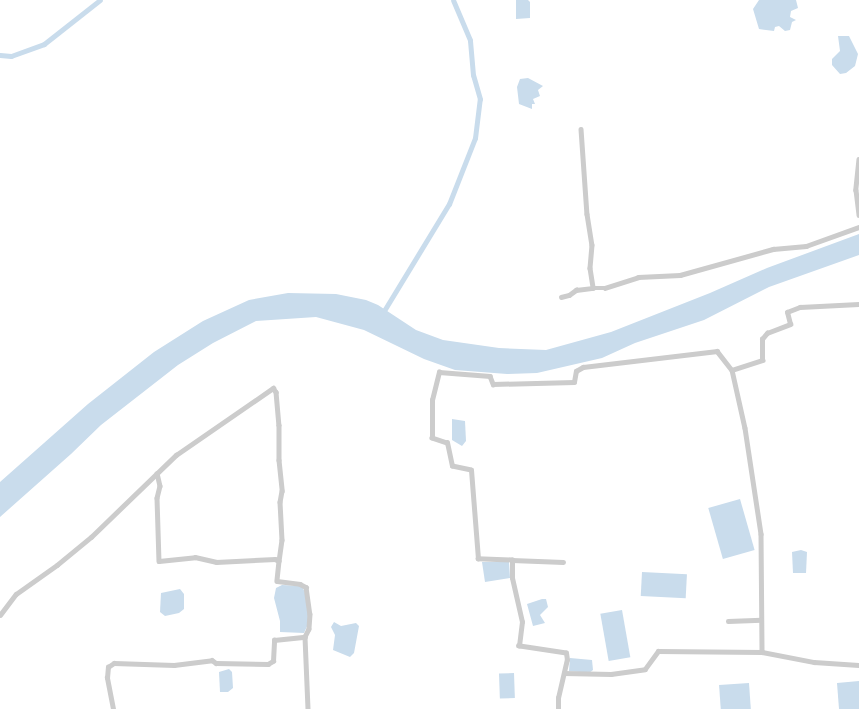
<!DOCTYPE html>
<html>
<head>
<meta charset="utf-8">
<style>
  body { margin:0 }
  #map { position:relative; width:859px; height:709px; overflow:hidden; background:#fff; font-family:Commissioner,sans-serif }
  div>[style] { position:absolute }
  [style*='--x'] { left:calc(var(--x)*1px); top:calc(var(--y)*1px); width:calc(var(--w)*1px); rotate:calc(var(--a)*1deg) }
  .water>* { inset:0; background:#c9dcec; transform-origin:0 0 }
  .canal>* { height:5px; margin:-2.5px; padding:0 2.5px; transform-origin:2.5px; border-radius:2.5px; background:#c9dcec }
  .minor>* { height:4.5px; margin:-2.25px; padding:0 2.25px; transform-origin:2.25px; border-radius:2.25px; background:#ccc }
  span { translate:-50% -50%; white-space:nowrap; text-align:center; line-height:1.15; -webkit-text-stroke:5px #fff; paint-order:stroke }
</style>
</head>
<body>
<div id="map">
  <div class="water">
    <div style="clip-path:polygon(516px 0,528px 0,530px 2px,530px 18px,516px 19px)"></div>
    <div style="clip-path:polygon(759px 0,796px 0,798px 8px,791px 11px,790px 17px,796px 20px,792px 22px,790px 30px,785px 31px,779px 26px,775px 27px,774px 31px,759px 29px,753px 9px)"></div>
    <div style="clip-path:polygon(838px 36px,849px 36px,858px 54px,855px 66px,846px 73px,840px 74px,832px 65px,832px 59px,840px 51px)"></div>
    <div style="clip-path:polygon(528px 78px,543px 86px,538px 90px,540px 96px,533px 99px,535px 104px,532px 104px,532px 109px,519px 104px,517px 87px,520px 79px)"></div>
    <div style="clip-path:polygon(859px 234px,859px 255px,769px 287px,704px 320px,635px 343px,602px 358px,537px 373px,507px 374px,455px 370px,424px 359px,364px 330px,316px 317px,256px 321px,213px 343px,178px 365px,101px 425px,71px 454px,0 517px,0 482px,88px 404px,154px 352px,203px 321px,249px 300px,288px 293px,336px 294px,366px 300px,378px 305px,416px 330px,443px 340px,499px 348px,546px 350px,611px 332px,710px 293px,767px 268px)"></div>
    <div style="clip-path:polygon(452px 419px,465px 421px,466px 441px,462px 446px,452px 440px)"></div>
    <div style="left:740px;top:499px;width:53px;height:33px;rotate:74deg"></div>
    <div style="clip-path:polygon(801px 550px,807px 552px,806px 573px,793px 573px,792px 552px)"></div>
    <div style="clip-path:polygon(482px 562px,509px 562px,510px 578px,485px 582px)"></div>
    <div style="left:642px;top:572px;width:45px;height:24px;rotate:3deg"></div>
    <div style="clip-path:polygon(282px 585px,302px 586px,306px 595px,309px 622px,304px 633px,280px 632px,280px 621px,274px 598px,276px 588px)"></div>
    <div style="clip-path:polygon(180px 589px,184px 594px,184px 609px,179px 613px,165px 616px,160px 612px,161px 593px)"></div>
    <div style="clip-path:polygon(542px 599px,546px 599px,548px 607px,540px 615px,545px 623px,533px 626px,527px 604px)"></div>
    <div style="left:622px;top:610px;width:48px;height:22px;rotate:80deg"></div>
    <div style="clip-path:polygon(334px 622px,341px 626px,356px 623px,359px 626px,354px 653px,350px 657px,333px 650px,335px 635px,331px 627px)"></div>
    <div style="clip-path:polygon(570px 658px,592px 660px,593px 670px,589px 673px,569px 671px)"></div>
    <div style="clip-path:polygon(229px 669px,232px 672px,233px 688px,228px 692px,220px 692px,219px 672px)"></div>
    <div style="left:514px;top:673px;width:25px;height:15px;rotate:88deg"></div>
    <div style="clip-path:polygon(859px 681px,859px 709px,839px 709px,837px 683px)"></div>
    <div style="left:749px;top:683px;width:26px;height:30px;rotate:86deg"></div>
  </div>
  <div class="canal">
    <div style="--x:0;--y:55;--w:11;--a:5"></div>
    <div style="--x:11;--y:56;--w:35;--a:-20"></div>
    <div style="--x:44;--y:44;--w:71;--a:-38.2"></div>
    <div style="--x:382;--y:314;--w:129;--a:-58.7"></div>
    <div style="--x:449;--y:204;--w:71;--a:-68.5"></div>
    <div style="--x:475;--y:138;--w:39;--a:-83"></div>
    <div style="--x:480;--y:99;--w:25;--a:-106"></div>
    <div style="--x:473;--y:75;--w:35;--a:-95"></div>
    <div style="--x:470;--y:40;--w:43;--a:-113"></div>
  </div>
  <div class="minor">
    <div style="--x:581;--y:129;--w:85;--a:86"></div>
    <div style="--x:587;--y:214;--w:31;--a:81"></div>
    <div style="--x:592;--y:245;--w:23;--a:95"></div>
    <div style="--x:590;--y:268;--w:20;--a:81"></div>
    <div style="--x:593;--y:288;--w:12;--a:0"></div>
    <div style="--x:605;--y:288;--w:35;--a:-18"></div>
    <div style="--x:638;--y:277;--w:42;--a:-2.7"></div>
    <div style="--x:680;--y:275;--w:97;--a:-15.6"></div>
    <div style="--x:773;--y:249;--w:33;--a:-5"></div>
    <div style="--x:806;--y:246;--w:56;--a:-19.7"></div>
    <div style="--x:859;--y:159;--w:31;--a:96"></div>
    <div style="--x:856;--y:190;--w:25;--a:83"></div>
    <div style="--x:561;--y:297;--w:8;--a:-14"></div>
    <div style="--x:569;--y:295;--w:9;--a:-36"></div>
    <div style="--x:576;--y:290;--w:17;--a:-7"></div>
    <div style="--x:732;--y:370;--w:59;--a:77.4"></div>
    <div style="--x:745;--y:428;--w:107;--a:81.4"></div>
    <div style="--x:761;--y:534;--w:118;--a:89.5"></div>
    <div style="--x:762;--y:652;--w:53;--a:10.9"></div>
    <div style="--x:814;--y:662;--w:45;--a:3.8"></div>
    <div style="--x:157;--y:473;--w:13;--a:77"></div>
    <div style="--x:160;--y:486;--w:12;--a:104"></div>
    <div style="--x:157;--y:498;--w:63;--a:88.2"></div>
    <div style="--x:159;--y:561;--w:36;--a:-6"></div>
    <div style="--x:195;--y:557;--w:22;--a:13"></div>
    <div style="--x:216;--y:562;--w:59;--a:-2.9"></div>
    <div style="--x:275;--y:559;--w:4;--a:27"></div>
    <div style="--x:279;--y:561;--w:20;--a:96"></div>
    <div style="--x:277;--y:581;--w:23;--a:7"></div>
    <div style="--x:300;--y:584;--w:7;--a:27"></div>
    <div style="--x:306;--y:587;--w:27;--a:82"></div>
    <div style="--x:310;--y:614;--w:15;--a:94"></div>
    <div style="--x:309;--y:629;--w:9;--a:117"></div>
    <div style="--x:305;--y:637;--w:72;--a:87.6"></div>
    <div style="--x:512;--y:560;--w:51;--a:2.2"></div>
    <div style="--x:0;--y:615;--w:26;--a:-53"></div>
    <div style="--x:16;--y:594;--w:50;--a:-35.3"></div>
    <div style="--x:57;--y:565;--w:44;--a:-39.5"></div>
    <div style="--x:91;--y:537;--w:118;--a:-44"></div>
    <div style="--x:176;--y:455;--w:118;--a:-34.6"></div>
    <div style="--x:273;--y:388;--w:5;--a:53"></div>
    <div style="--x:276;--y:392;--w:33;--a:85"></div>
    <div style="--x:279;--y:425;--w:35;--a:90"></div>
    <div style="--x:279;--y:460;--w:31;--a:84"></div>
    <div style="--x:282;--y:491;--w:11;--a:100"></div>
    <div style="--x:280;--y:502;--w:38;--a:87"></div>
    <div style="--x:282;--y:540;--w:21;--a:98"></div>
    <div style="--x:728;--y:621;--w:33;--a:-2"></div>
    <div style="--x:564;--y:673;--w:47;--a:1.2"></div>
    <div style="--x:611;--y:674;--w:34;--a:-8"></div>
    <div style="--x:645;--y:669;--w:22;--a:-54"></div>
    <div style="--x:658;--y:651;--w:104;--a:0.6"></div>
    <div style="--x:113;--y:709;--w:32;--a:-101"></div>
    <div style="--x:107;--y:678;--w:11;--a:-85"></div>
    <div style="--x:108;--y:667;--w:7;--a:-34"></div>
    <div style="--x:114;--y:663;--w:60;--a:1.9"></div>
    <div style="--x:174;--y:665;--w:38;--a:-7"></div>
    <div style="--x:212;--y:660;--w:5;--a:37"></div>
    <div style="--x:216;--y:663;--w:52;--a:1.1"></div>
    <div style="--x:268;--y:664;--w:6;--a:-31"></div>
    <div style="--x:273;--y:661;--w:21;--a:-87"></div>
    <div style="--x:274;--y:640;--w:31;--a:-6"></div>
    <div style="--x:558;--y:709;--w:11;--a:-90"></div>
    <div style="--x:558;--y:698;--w:39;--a:-77"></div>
    <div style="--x:567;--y:660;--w:7;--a:-98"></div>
    <div style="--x:566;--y:653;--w:48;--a:-171.5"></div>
    <div style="--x:519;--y:646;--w:24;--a:-83"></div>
    <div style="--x:522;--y:622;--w:45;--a:-102.8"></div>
    <div style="--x:512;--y:578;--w:18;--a:-90"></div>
    <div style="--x:512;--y:560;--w:34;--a:-178"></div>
    <div style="--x:478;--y:559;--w:89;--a:-94.5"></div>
    <div style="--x:471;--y:470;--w:19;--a:-168"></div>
    <div style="--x:452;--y:466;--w:24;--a:-102"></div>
    <div style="--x:447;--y:443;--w:16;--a:-162"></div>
    <div style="--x:432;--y:438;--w:38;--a:-90"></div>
    <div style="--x:432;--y:400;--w:29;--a:-76"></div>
    <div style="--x:439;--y:372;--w:51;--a:4.5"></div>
    <div style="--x:490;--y:376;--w:9;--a:69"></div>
    <div style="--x:493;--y:384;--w:81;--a:-1.4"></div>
    <div style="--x:574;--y:382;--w:11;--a:-80"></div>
    <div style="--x:576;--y:371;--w:8;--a:-30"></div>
    <div style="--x:583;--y:367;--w:135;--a:-6.8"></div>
    <div style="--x:717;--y:351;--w:24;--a:52"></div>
    <div style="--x:732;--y:370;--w:32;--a:-18"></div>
    <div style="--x:762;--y:360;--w:21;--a:-90"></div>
    <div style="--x:762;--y:339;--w:8;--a:-50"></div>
    <div style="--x:767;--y:333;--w:25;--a:-21"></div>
    <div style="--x:790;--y:324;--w:12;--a:-104"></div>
    <div style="--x:787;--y:312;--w:14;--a:-21"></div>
    <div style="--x:800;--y:307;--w:59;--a:-2.9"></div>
  </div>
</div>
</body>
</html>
